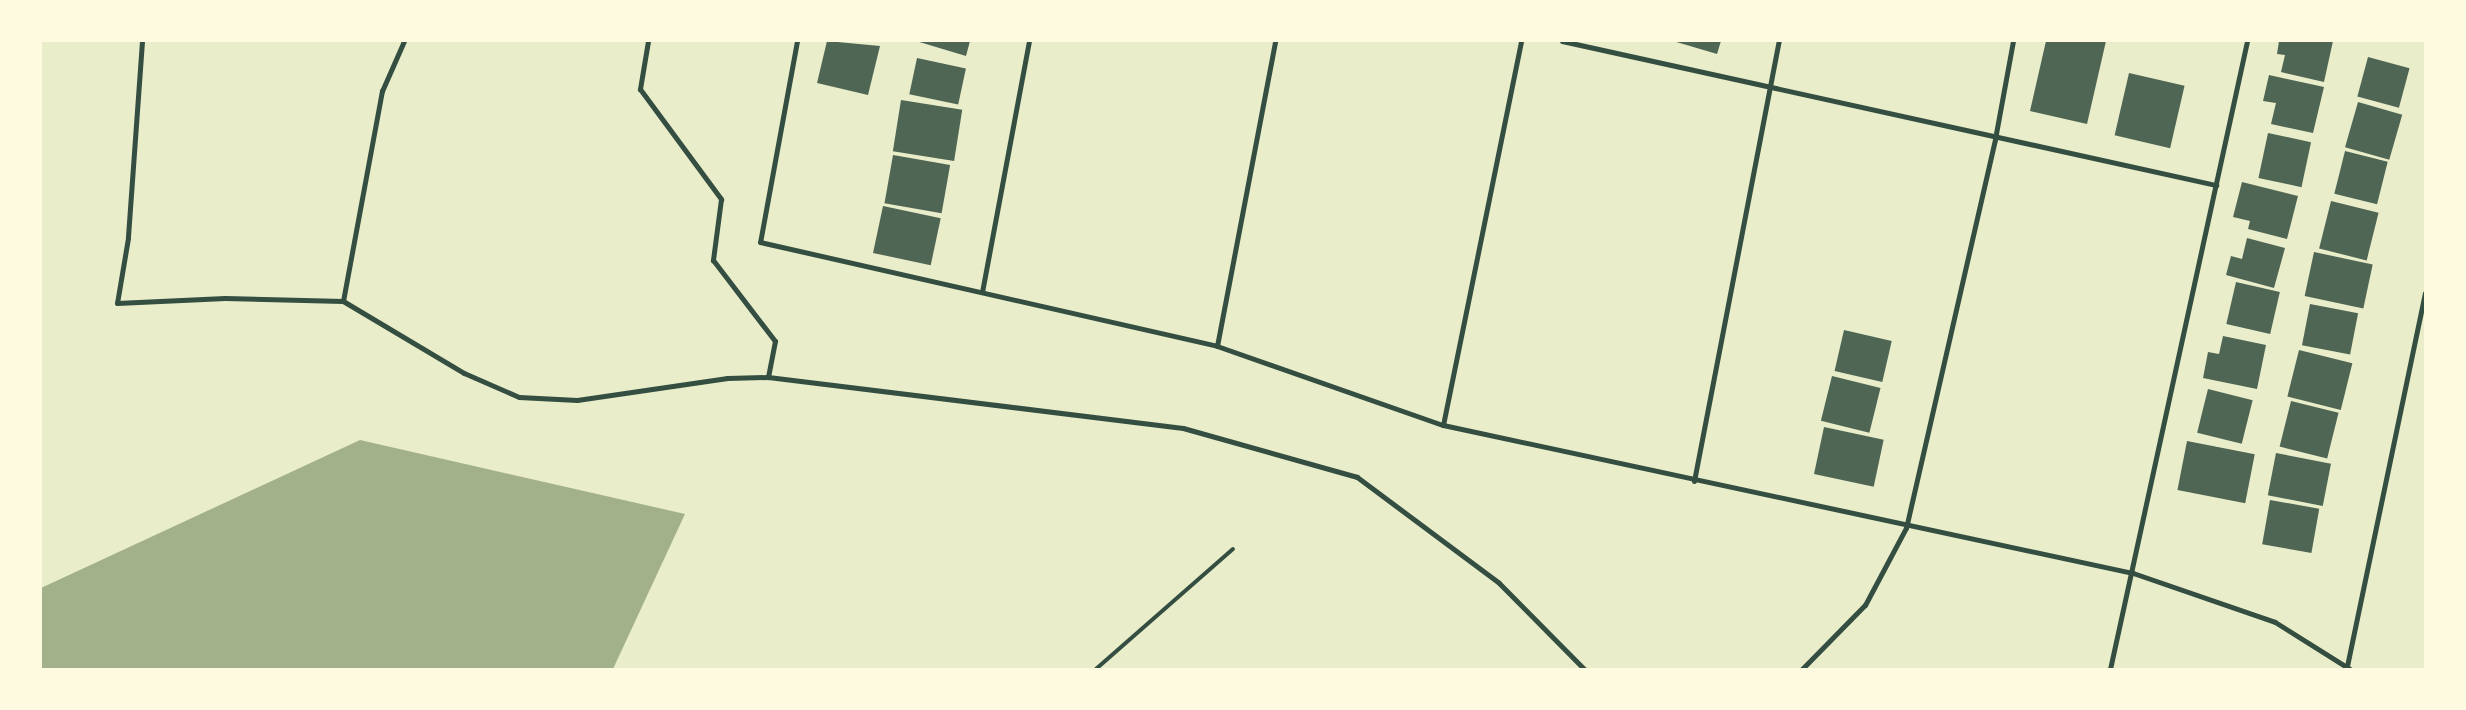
<!DOCTYPE html>
<html>
<head>
<meta charset="utf-8">
<style>
  body { margin:0 }
  #map { position:relative; width:2466px; height:710px; overflow:hidden; background:#e9edc9; font-family:"PT Sans Narrow",sans-serif }
  div>[style] { position:absolute }
  [style*='--x'] { left:calc(var(--x)*1px); top:calc(var(--y)*1px); width:calc(var(--w)*1px); rotate:calc(var(--a)*1deg) }
  .water>* { inset:0; background:#a3b18a }
  .building>* { inset:0; background:#4f6655; transform-origin:0 0 }
  .service>* { height:4px; margin:-2px; padding:0 2px; transform-origin:2px; border-radius:2px; background:#344e41 }
  .minor>* { height:5px; margin:-2.5px; padding:0 2.5px; transform-origin:2.5px; border-radius:2.5px; background:#344e41 }
  span { translate:-50% -50%; white-space:nowrap; text-align:center; line-height:1.15; -webkit-text-stroke:5px #fefae0; paint-order:stroke }
  .frame { position:absolute; inset:0; border:42px solid #fefae0; pointer-events:none }
</style>
</head>
<body>
<div id="map">
  <div class="water">
    <div style="clip-path:polygon(360px 440px,685px 514px,613px 669px,41px 669px,41px 588px)"></div>
  </div>
  <div class="building">
    <div style="clip-path:polygon(827px 41px,880px 46px,868px 95px,817px 83px)"></div>
    <div style="clip-path:polygon(916px 41px,970px 41px,966px 56px)"></div>
    <div style="clip-path:polygon(1673px 41px,1721px 41px,1717px 54px)"></div>
    <div style="clip-path:polygon(2046px 41px,2106px 41px,2087px 124px,2030px 111px)"></div>
    <div style="clip-path:polygon(2279px 41px,2333px 41px,2324px 82px,2281px 72px,2285px 55px,2277px 54px)"></div>
    <div style="left:2368px;top:57px;width:43px;height:41px;rotate:15deg"></div>
    <div style="left:917px;top:58px;width:50px;height:37px;rotate:12deg"></div>
    <div style="left:2129px;top:73px;width:57px;height:64px;rotate:13deg"></div>
    <div style="clip-path:polygon(2269px 75px,2324px 87px,2313px 133px,2271px 124px,2276px 103px,2263px 101px)"></div>
    <div style="left:901px;top:100px;width:62px;height:52px;rotate:9deg"></div>
    <div style="left:2358px;top:102px;width:46px;height:47px;rotate:16deg"></div>
    <div style="left:2268px;top:133px;width:44px;height:46px;rotate:12deg"></div>
    <div style="left:2345px;top:151px;width:44px;height:44px;rotate:14deg"></div>
    <div style="left:893px;top:155px;width:58px;height:49px;rotate:10deg"></div>
    <div style="clip-path:polygon(2242px 182px,2298px 196px,2287px 239px,2248px 229px,2250px 221px,2233px 217px)"></div>
    <div style="left:2331px;top:201px;width:49px;height:49px;rotate:14deg"></div>
    <div style="left:883px;top:206px;width:59px;height:48px;rotate:12deg"></div>
    <div style="clip-path:polygon(2247px 238px,2285px 248px,2274px 288px,2226px 275px,2231px 256px,2242px 259px)"></div>
    <div style="left:2314px;top:252px;width:60px;height:45px;rotate:12deg"></div>
    <div style="left:2236px;top:282px;width:45px;height:43px;rotate:13deg"></div>
    <div style="left:2310px;top:304px;width:49px;height:42px;rotate:11deg"></div>
    <div style="left:1844px;top:330px;width:49px;height:42px;rotate:13deg"></div>
    <div style="clip-path:polygon(2223px 336px,2266px 345px,2257px 389px,2203px 378px,2208px 352px,2219px 354px)"></div>
    <div style="left:2299px;top:350px;width:55px;height:48px;rotate:14deg"></div>
    <div style="left:1832px;top:376px;width:50px;height:46px;rotate:14deg"></div>
    <div style="left:2208px;top:389px;width:46px;height:45px;rotate:14deg"></div>
    <div style="left:2291px;top:401px;width:49px;height:47px;rotate:14deg"></div>
    <div style="left:1824px;top:427px;width:61px;height:48px;rotate:12deg"></div>
    <div style="left:2187px;top:441px;width:69px;height:50px;rotate:11deg"></div>
    <div style="left:2276px;top:453px;width:56px;height:43px;rotate:11deg"></div>
    <div style="left:2270px;top:500px;width:50px;height:45px;rotate:10deg"></div>
  </div>
  <div class="service">
    <div style="--x:1096;--y:669;--w:182;--a:-41.2"></div>
  </div>
  <div class="minor">
    <div style="--x:142;--y:41;--w:197;--a:94.1"></div>
    <div style="--x:128;--y:238;--w:66;--a:99.6"></div>
    <div style="--x:117;--y:303;--w:108;--a:-2.7"></div>
    <div style="--x:225;--y:298;--w:118;--a:1.5"></div>
    <div style="--x:343;--y:301;--w:141;--a:30.8"></div>
    <div style="--x:464;--y:373;--w:60;--a:23.6"></div>
    <div style="--x:519;--y:397;--w:58;--a:3"></div>
    <div style="--x:577;--y:400;--w:152;--a:-8.3"></div>
    <div style="--x:727;--y:378;--w:41;--a:-1.4"></div>
    <div style="--x:768;--y:377;--w:418;--a:7"></div>
    <div style="--x:1183;--y:428;--w:181;--a:15.7"></div>
    <div style="--x:1357;--y:477;--w:177;--a:36.7"></div>
    <div style="--x:1499;--y:583;--w:121;--a:45.3"></div>
    <div style="--x:648;--y:41;--w:49;--a:99.5"></div>
    <div style="--x:640;--y:89;--w:137;--a:53.6"></div>
    <div style="--x:721;--y:199;--w:62;--a:97.5"></div>
    <div style="--x:713;--y:260;--w:102;--a:52.6"></div>
    <div style="--x:775;--y:341;--w:37;--a:101"></div>
    <div style="--x:797;--y:41;--w:204;--a:100.4"></div>
    <div style="--x:760;--y:242;--w:469;--a:12.8"></div>
    <div style="--x:1217;--y:346;--w:239;--a:19.3"></div>
    <div style="--x:1443;--y:425;--w:706;--a:12.11"></div>
    <div style="--x:2133;--y:573;--w:150;--a:19"></div>
    <div style="--x:2275;--y:622;--w:89;--a:32.1"></div>
    <div style="--x:1562;--y:41;--w:670;--a:12.42"></div>
    <div style="--x:982;--y:292;--w:255;--a:-79.4"></div>
    <div style="--x:343;--y:301;--w:214;--a:-79.5"></div>
    <div style="--x:382;--y:91;--w:55;--a:-66.3"></div>
    <div style="--x:1217;--y:346;--w:310;--a:-79.2"></div>
    <div style="--x:1443;--y:425;--w:392;--a:-78.5"></div>
    <div style="--x:1694;--y:481;--w:448;--a:-79.1"></div>
    <div style="--x:2347;--y:666;--w:381;--a:-78.2"></div>
    <div style="--x:1802;--y:669;--w:90;--a:-45.5"></div>
    <div style="--x:1865;--y:605;--w:87;--a:-62"></div>
    <div style="--x:1906;--y:528;--w:399;--a:-77.1"></div>
    <div style="--x:1995;--y:139;--w:100;--a:-79.6"></div>
    <div style="--x:2110;--y:669;--w:643;--a:-77.69"></div>
  </div>
  <div class="frame"></div>
</div>
</body>
</html>
